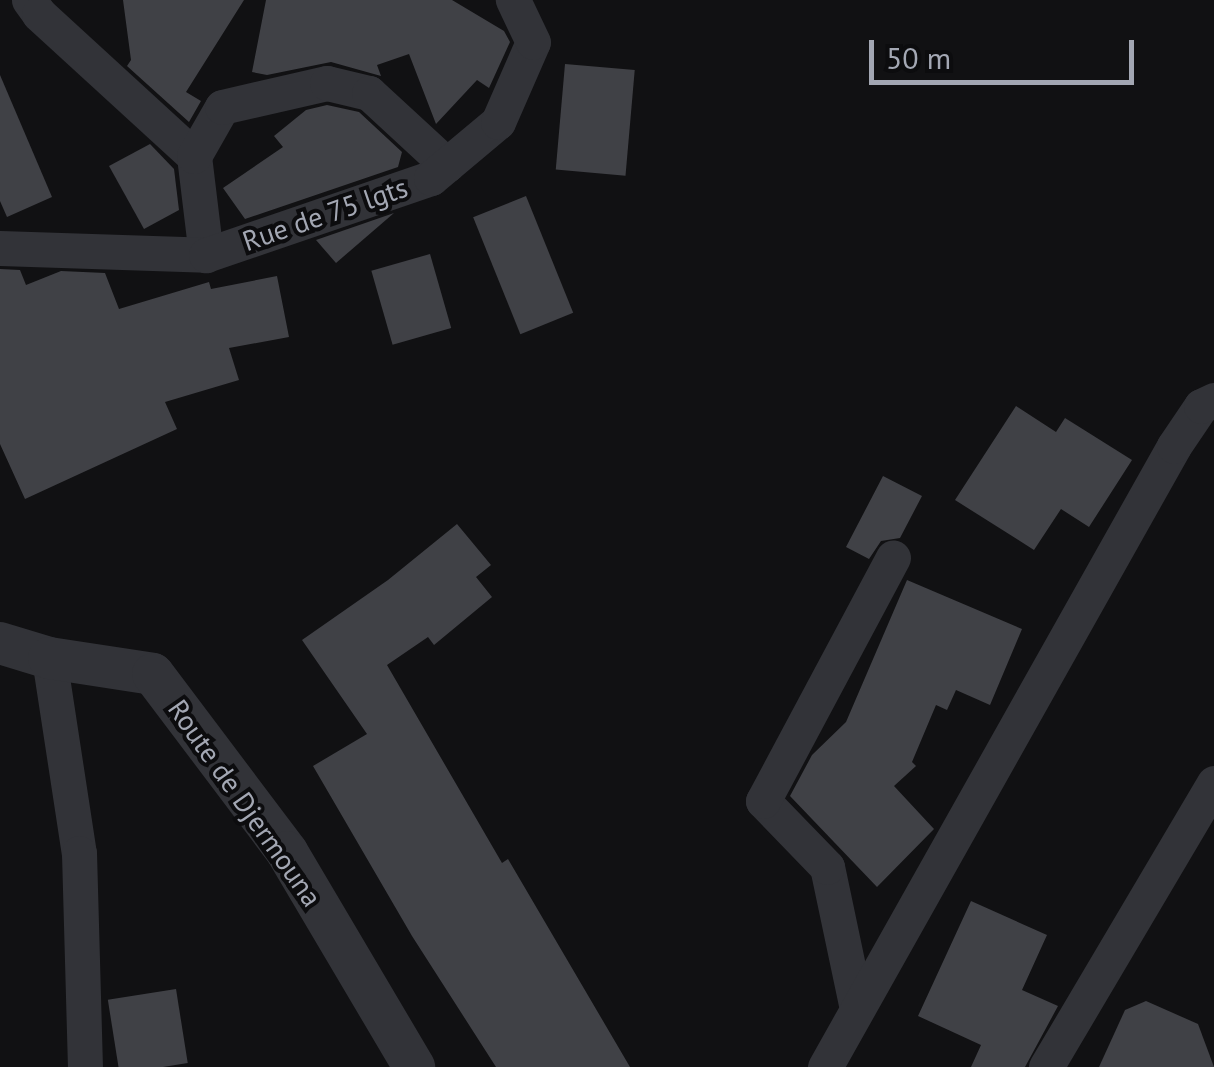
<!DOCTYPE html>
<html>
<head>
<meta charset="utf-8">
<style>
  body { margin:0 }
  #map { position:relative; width:1214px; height:1067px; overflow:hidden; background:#111113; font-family:"PT Sans",sans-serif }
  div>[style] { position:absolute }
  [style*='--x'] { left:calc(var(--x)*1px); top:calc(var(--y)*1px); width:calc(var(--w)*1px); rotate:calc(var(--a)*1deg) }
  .building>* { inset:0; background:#404146; transform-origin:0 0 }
  .minor>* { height:35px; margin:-17.5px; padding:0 17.5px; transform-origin:17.5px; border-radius:17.5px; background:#323338 }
  .tertiary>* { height:42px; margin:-21px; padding:0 21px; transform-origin:21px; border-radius:21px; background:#323338 }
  span { translate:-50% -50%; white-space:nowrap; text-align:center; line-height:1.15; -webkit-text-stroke:8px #0c0c0e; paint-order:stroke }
  .street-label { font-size:28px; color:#a3a7b3 }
  .scale { position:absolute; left:869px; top:40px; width:265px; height:45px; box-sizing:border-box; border:5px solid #a3a7b3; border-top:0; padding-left:12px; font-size:30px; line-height:35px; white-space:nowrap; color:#a3a7b3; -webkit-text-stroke:8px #0c0c0e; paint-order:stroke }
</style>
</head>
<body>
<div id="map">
  <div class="building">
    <div style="clip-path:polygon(123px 0,244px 0,186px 92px,201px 101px,189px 122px,127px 66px,131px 60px)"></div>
    <div style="clip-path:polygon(266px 0,452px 0,504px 31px,510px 42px,489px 88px,477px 80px,436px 124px,409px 54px,377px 65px,381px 76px,331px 62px,267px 75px,252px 72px)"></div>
    <div style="left:565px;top:64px;width:70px;height:106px;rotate:5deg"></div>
    <div style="clip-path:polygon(0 75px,52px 197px,7px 217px,0 201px)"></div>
    <div style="clip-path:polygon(327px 105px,359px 112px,402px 152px,398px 167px,245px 219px,223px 188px,283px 147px,274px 136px,306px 110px)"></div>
    <div style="clip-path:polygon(150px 144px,174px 169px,179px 210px,144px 229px,109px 166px)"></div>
    <div style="left:526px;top:196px;width:126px;height:57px;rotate:68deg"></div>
    <div style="clip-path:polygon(394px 213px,336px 263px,316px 240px)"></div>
    <div style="left:430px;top:254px;width:77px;height:61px;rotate:74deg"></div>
    <div style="clip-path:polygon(0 269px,20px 270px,26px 285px,61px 271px,105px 273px,119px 309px,209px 282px,211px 289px,277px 276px,289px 337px,229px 348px,239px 380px,165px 402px,177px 429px,25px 499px,0 444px)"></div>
    <div style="clip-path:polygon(1016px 406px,1056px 432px,1065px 418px,1132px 460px,1089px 527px,1061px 509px,1034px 550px,955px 500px)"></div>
    <div style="clip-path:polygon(883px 476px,922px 496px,900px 538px,881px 541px,869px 559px,846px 547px)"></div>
    <div style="clip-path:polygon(457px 524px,491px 565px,476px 577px,492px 597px,434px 645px,428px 637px,387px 665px,502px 863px,508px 859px,630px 1067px,496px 1067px,412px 936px,313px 766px,367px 734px,302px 640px,388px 580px)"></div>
    <div style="clip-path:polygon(907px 580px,1022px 629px,990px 705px,956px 690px,947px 710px,936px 705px,912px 762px,916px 766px,894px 786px,934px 829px,877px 887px,790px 796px,812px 755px,846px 722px)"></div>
    <div style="clip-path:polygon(971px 901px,1047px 935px,1022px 990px,1058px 1006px,1025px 1067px,971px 1067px,981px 1045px,918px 1016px)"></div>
    <div style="left:176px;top:989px;width:75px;height:69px;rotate:81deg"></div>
    <div style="clip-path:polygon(1146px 1001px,1198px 1024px,1214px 1067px,1099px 1067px,1125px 1010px)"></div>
  </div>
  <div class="minor">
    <div style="--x:29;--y:0;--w:17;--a:54"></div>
    <div style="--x:39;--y:14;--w:210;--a:42.5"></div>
    <div style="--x:194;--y:156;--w:100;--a:83.1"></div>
    <div style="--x:194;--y:156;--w:56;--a:-60.3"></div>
    <div style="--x:222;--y:107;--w:108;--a:-12.9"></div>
    <div style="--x:327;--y:83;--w:43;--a:13.4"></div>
    <div style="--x:369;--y:93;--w:106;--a:42.7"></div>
    <div style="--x:0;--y:248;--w:206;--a:1.9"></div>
    <div style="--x:206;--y:255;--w:238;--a:-18.9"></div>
    <div style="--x:431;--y:178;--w:87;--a:-39.9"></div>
    <div style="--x:498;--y:122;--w:87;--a:-66.4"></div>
    <div style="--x:533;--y:42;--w:47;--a:-115.5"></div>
    <div style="--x:49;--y:658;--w:197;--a:81.3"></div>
    <div style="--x:79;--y:853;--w:214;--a:88.4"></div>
    <div style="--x:857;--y:1009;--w:145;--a:-101.9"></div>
    <div style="--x:827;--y:867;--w:92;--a:-134.1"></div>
    <div style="--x:763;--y:801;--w:276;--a:-61.9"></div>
    <div style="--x:825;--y:1067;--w:712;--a:-60.66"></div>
    <div style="--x:1174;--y:446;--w:48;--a:-56"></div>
    <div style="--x:1201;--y:406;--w:14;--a:-25"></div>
    <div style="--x:1046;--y:1067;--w:330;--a:-59.4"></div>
  </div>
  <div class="tertiary">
    <div style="--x:0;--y:643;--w:51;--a:17"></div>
    <div style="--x:49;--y:658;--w:105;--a:8.7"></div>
    <div style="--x:153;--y:674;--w:223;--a:53"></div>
    <div style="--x:287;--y:852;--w:250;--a:59.4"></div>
  </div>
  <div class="street-label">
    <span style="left:325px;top:214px;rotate:-19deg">Rue de 75 lgts</span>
    <span style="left:245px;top:803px;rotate:55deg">Route de Djermouna</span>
  </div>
  <div class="scale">50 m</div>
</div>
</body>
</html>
